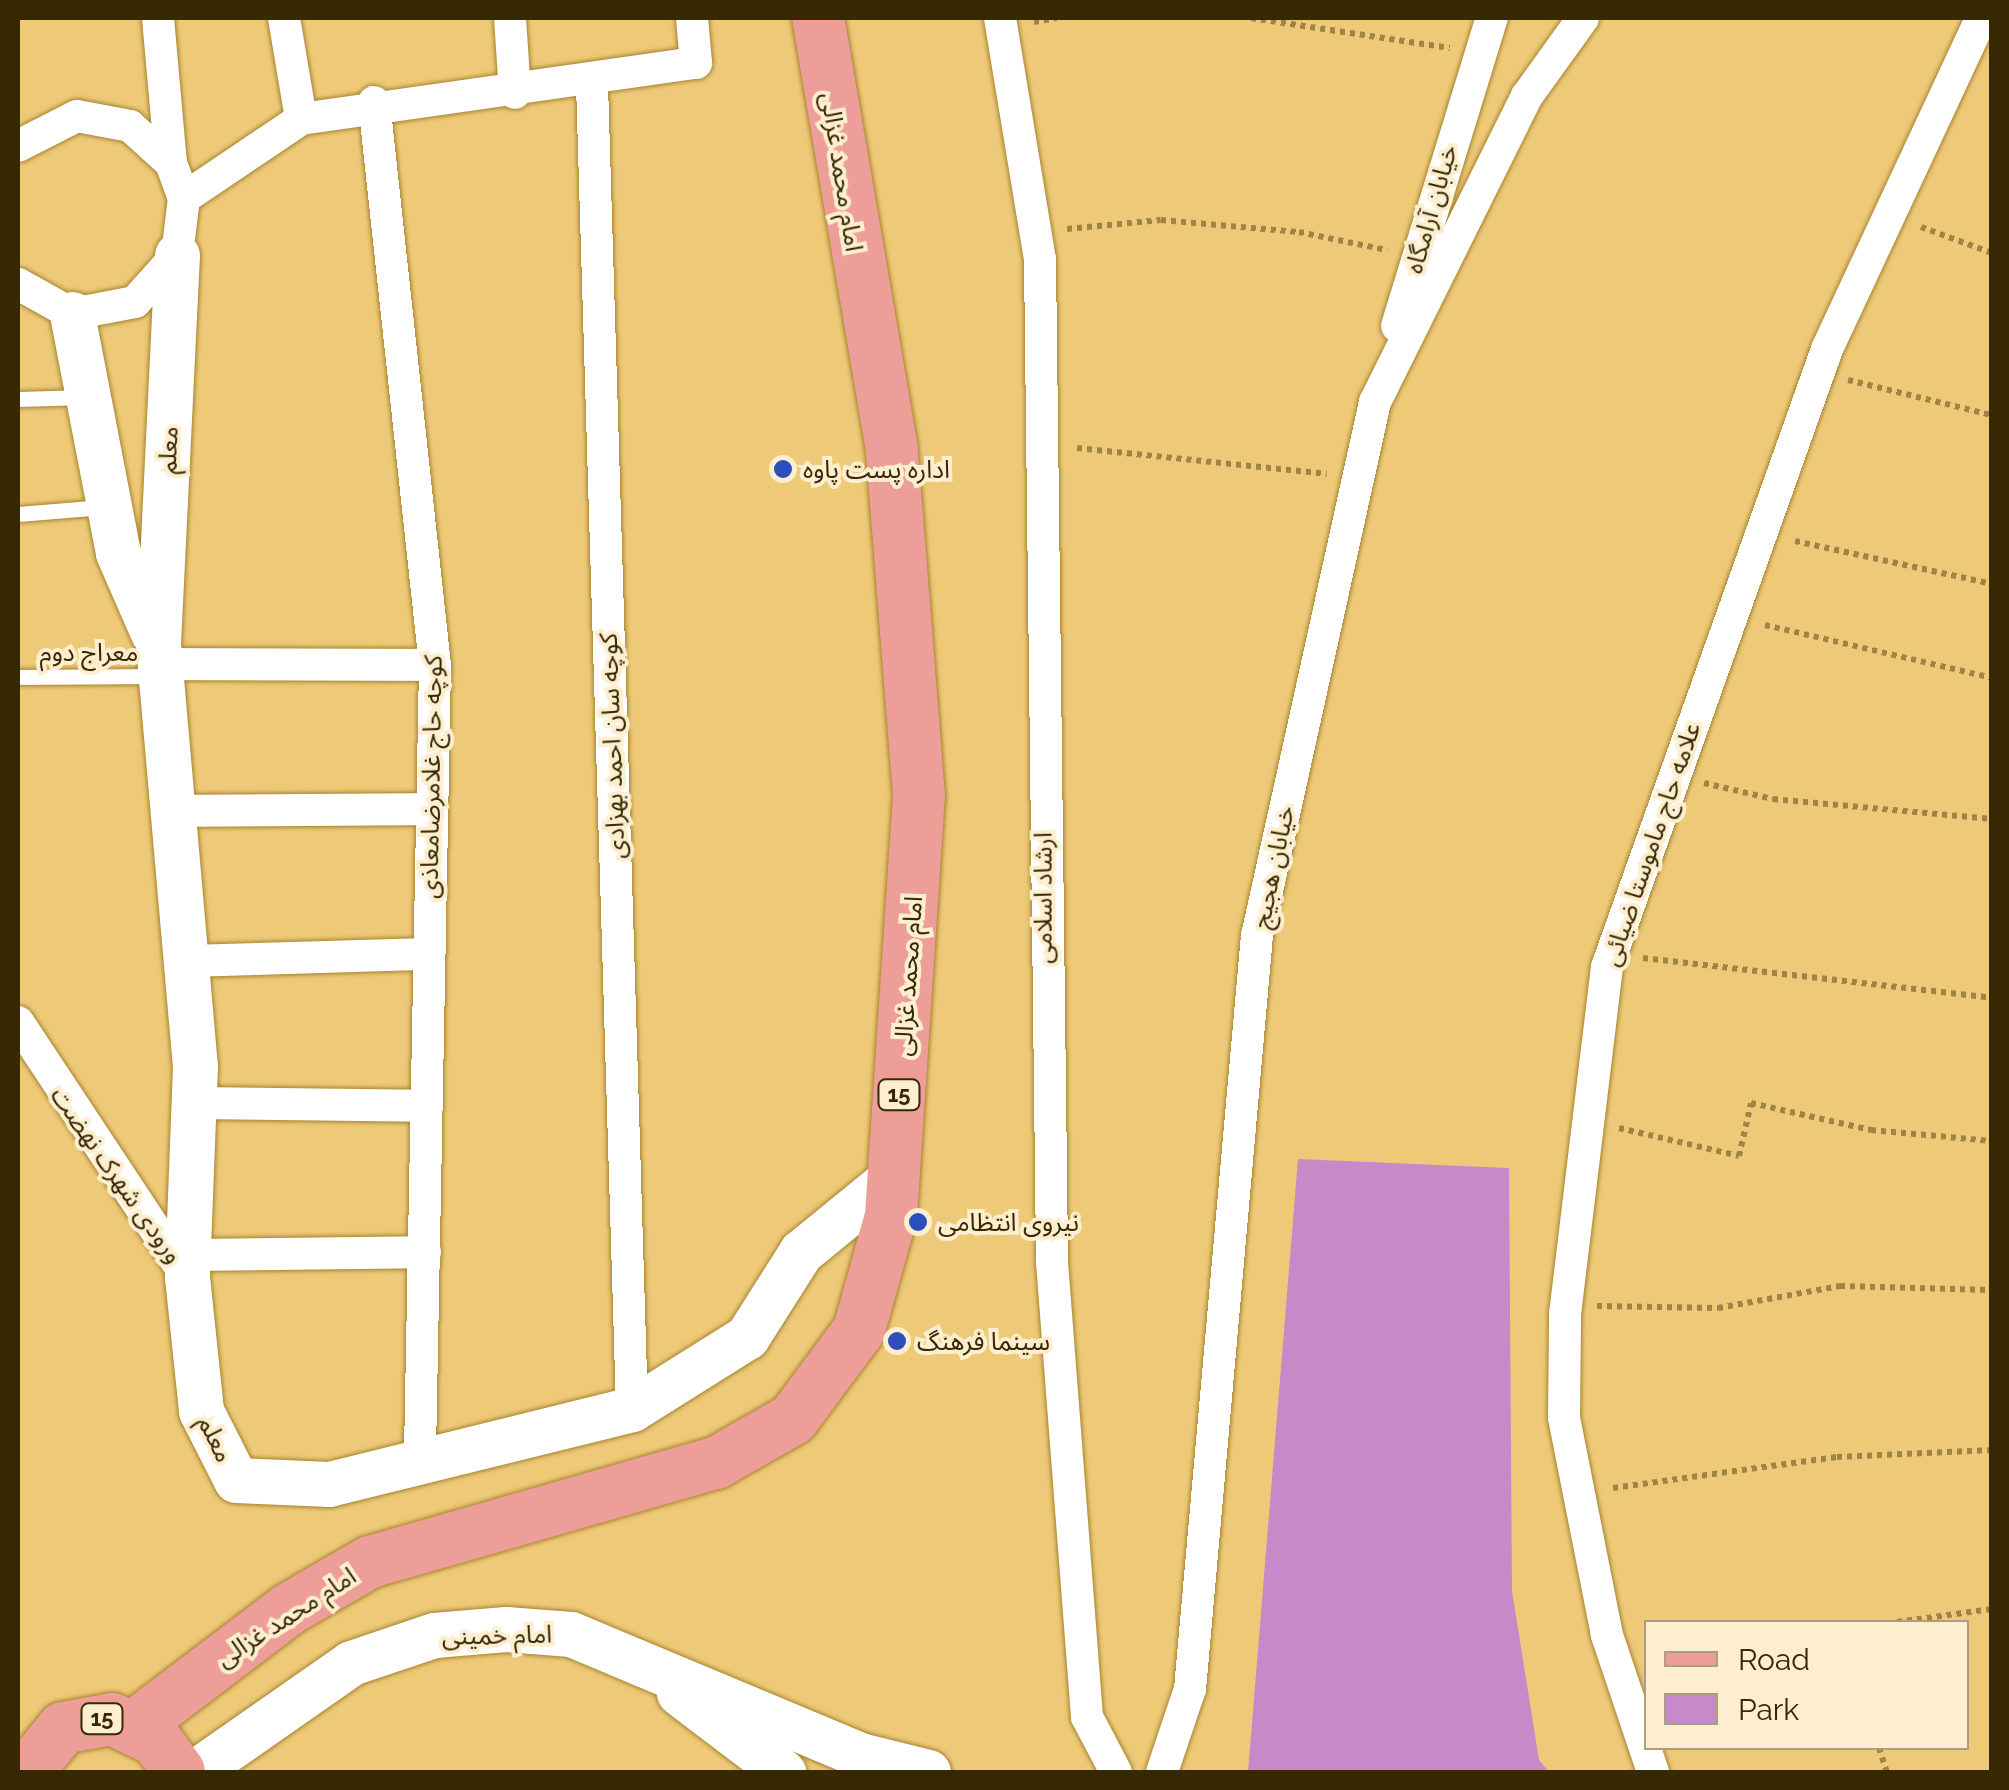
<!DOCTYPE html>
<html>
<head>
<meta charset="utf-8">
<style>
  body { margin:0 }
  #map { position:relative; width:2009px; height:1790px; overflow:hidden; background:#eeca78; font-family:Raleway,"Noto Sans Arabic",sans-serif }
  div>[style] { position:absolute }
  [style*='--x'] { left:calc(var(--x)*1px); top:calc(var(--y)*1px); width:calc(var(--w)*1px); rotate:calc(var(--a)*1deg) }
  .green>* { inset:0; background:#c78ac8 }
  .path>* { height:6px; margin-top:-3px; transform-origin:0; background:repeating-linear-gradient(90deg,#9f8446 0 5px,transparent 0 10px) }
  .roads { filter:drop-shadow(0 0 2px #a6832f) drop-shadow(0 0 2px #a6832f) }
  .lane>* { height:15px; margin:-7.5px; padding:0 7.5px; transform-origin:7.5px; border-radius:7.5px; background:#fff }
  .street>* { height:32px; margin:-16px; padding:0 16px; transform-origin:16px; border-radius:16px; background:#fff }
  .secondary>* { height:45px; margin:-22.5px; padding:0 22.5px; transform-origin:22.5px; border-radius:22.5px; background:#fff }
  .primary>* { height:52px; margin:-26px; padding:0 26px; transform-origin:26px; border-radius:26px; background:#ee9e99 }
  .dots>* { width:28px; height:28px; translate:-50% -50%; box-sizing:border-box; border:5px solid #fceecf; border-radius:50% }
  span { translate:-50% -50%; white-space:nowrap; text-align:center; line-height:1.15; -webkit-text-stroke:8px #fceecf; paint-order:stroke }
  .shield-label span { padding:2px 8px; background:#fceecf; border:2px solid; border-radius:8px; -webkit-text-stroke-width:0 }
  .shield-label { font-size:22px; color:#372804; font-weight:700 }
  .street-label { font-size:25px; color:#372804 }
  .poi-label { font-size:25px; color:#372804 }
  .left { translate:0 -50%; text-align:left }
  .frame { position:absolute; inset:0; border:20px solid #372804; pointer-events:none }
  .legend { position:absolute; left:1644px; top:1620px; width:325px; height:130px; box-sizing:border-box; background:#fceecf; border:2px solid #ad9f7e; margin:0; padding:12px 18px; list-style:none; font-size:30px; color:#372804 }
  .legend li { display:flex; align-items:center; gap:20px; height:50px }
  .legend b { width:50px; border:2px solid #ad9f7e }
</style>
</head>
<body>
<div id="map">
  <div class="green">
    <div style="clip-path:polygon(1298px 1159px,1509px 1168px,1512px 1591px,1539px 1760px,1549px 1772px,1248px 1772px)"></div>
  </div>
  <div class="path">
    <div style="--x:1251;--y:18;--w:201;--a:8.6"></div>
    <div style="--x:1034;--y:22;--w:23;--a:-10"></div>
    <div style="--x:1921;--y:227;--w:76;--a:20.1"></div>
    <div style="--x:1067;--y:229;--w:94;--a:-5.5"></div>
    <div style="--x:1161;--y:220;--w:139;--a:5"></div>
    <div style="--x:1299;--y:232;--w:90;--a:11.6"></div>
    <div style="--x:1848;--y:380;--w:148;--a:13.7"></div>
    <div style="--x:1077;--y:448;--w:251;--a:5.9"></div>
    <div style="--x:1795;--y:541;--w:202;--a:12.3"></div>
    <div style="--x:1765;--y:625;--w:233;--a:13.1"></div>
    <div style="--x:1704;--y:783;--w:71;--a:13.1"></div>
    <div style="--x:1773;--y:799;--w:220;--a:5.2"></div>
    <div style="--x:1643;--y:958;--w:351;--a:6.5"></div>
    <div style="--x:1619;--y:1128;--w:123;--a:13.1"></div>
    <div style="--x:1739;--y:1156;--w:54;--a:-77.2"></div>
    <div style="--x:1751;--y:1103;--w:123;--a:12.7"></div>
    <div style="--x:1871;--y:1130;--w:121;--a:5.2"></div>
    <div style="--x:1597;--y:1306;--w:121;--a:0.9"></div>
    <div style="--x:1718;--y:1308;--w:124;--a:-10.2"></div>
    <div style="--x:1840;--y:1286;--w:152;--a:1.5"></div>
    <div style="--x:1613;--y:1488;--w:226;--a:-7.9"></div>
    <div style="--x:1837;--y:1457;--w:155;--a:-2.6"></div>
    <div style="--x:1897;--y:1622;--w:96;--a:-7.8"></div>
    <div style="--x:1879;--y:1748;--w:25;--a:72"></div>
  </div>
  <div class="roads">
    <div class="lane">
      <div style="--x:18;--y:399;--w:68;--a:-1.7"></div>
      <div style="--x:18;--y:514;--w:85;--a:-4.7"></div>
      <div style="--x:18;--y:677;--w:139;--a:-0.4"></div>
    </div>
    <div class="street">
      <div style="--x:158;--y:18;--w:146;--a:84.9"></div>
      <div style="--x:284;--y:18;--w:102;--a:80.4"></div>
      <div style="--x:510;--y:18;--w:75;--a:86.2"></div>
      <div style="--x:1000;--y:18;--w:244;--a:80.6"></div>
      <div style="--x:1040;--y:259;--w:1003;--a:89.31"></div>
      <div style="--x:1052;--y:1262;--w:456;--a:85.6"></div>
      <div style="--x:1087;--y:1717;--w:62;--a:62.2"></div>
      <div style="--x:592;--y:84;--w:1326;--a:88.27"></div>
      <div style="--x:374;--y:102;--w:566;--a:83.82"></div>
      <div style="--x:435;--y:665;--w:790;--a:91.09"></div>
      <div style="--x:18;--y:146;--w:66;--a:-27"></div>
      <div style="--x:77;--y:116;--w:54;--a:10.7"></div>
      <div style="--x:130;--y:126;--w:55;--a:42.1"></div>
      <div style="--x:171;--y:163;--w:37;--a:70"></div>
      <div style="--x:184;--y:198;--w:57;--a:97"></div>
      <div style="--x:177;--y:255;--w:63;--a:131.8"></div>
      <div style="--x:135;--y:302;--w:64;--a:169.2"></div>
      <div style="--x:72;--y:314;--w:62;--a:-150.9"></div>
      <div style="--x:184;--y:198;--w:141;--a:-34"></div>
      <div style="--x:301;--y:119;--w:399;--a:-8.1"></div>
      <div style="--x:696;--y:63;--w:45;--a:-95.1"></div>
      <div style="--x:1397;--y:326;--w:322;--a:-72.9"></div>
      <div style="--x:160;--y:664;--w:275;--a:0.2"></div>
      <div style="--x:176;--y:811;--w:256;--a:-0.4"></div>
      <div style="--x:188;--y:961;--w:241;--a:-1.7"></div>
      <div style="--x:18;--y:1022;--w:306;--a:56.5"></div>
      <div style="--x:193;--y:1103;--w:232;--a:0.7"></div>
      <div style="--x:188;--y:1255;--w:237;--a:-0.7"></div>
      <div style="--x:1162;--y:1772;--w:88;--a:-71.4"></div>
      <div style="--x:1190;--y:1689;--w:756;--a:-84.92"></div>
      <div style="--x:1257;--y:936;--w:547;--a:-77.54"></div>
      <div style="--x:1375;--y:402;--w:342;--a:-63.6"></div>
      <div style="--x:1527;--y:96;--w:96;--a:-54.3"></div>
      <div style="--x:1653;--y:1772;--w:145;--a:-108.6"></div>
      <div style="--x:1607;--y:1635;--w:222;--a:-101.2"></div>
      <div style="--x:1564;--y:1417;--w:103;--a:-89.4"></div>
      <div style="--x:1565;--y:1314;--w:350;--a:-83.1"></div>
      <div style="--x:1607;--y:967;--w:656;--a:-70.4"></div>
      <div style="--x:1827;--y:349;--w:365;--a:-65"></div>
    </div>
    <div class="secondary">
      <div style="--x:177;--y:255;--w:389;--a:92.8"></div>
      <div style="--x:158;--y:644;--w:424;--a:85"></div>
      <div style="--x:195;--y:1066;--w:211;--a:92.2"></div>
      <div style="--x:187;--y:1277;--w:135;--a:84"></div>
      <div style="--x:201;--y:1411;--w:77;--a:63.1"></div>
      <div style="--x:236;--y:1480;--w:93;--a:2.5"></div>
      <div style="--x:329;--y:1484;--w:312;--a:-13.9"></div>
      <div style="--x:632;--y:1409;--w:136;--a:-32.1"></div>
      <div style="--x:747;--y:1337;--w:101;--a:-57.6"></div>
      <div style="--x:801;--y:1252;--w:114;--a:-39.3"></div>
      <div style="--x:72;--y:314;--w:243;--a:79.1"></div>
      <div style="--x:118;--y:553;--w:87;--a:66.4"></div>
      <div style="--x:679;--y:1693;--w:131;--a:37.2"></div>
      <div style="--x:195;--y:1772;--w:190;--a:-34.9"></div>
      <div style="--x:351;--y:1663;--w:88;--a:-18.6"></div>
      <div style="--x:434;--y:1635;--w:72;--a:-4.8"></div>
      <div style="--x:506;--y:1629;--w:65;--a:4.4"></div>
      <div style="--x:571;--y:1634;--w:313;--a:22.7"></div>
      <div style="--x:860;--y:1755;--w:70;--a:14"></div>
    </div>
    <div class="primary">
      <div style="--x:135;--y:1726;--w:193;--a:-37.2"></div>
      <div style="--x:289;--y:1609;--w:94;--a:-30.1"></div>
      <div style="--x:370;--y:1562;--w:360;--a:-16"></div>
      <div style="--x:716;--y:1463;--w:89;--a:-29.7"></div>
      <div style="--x:793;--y:1419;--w:111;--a:-53.4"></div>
      <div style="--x:859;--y:1330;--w:118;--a:-74.3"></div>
      <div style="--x:891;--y:1216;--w:421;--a:-86.2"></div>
      <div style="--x:919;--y:796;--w:353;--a:-94.5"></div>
      <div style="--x:891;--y:444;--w:432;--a:-99.7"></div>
      <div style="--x:27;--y:1772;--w:57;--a:-50.7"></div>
      <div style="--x:63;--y:1728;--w:50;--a:-10.4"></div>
      <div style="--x:112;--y:1719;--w:49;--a:25.5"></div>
      <div style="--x:156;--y:1740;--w:39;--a:54"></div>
    </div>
  </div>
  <div class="dots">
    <div style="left:783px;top:469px;background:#2b4ebd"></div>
    <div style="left:918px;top:1222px;background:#2b4ebd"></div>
    <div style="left:897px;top:1341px;background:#2b4ebd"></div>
  </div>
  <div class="shield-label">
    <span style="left:899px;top:1095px">15</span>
    <span style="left:102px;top:1719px">15</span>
  </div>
  <div class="street-label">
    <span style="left:842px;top:172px;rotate:81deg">امام محمد غزالی</span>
    <span style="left:1431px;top:209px;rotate:-74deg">خیابان آرامگاه</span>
    <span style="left:168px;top:450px;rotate:-87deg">معلم</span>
    <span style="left:89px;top:652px">معراج دوم</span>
    <span style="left:612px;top:746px;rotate:-92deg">کوچه سان احمد بهزادی</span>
    <span style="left:431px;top:777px;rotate:-89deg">کوچه حاج غلامرضامعاذی</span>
    <span style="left:1651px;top:844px;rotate:-71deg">علامه حاج ماموستا ضیائی</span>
    <span style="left:1273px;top:867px;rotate:-78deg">خیابان هجیج</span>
    <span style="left:1043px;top:898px;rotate:-90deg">ارشاد اسلامی</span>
    <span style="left:908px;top:976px;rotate:-86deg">امام محمد غزالی</span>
    <span style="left:117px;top:1175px;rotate:55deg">ورودی شهرک نهضت</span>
    <span style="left:216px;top:1439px;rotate:65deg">معلم</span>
    <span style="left:286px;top:1617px;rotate:-33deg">امام محمد غزالی</span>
    <span style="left:497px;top:1635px;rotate:-1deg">امام خمینی</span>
  </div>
  <div class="poi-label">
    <span class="left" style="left:803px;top:469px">اداره پست پاوه</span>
    <span class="left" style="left:938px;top:1222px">نیروی انتظامی</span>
    <span class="left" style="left:917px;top:1341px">سینما فرهنگ</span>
  </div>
  <div class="frame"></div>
  <ul class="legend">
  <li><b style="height:12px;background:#ee9e99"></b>Road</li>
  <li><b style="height:28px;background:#c78ac8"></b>Park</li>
  </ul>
</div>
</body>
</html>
